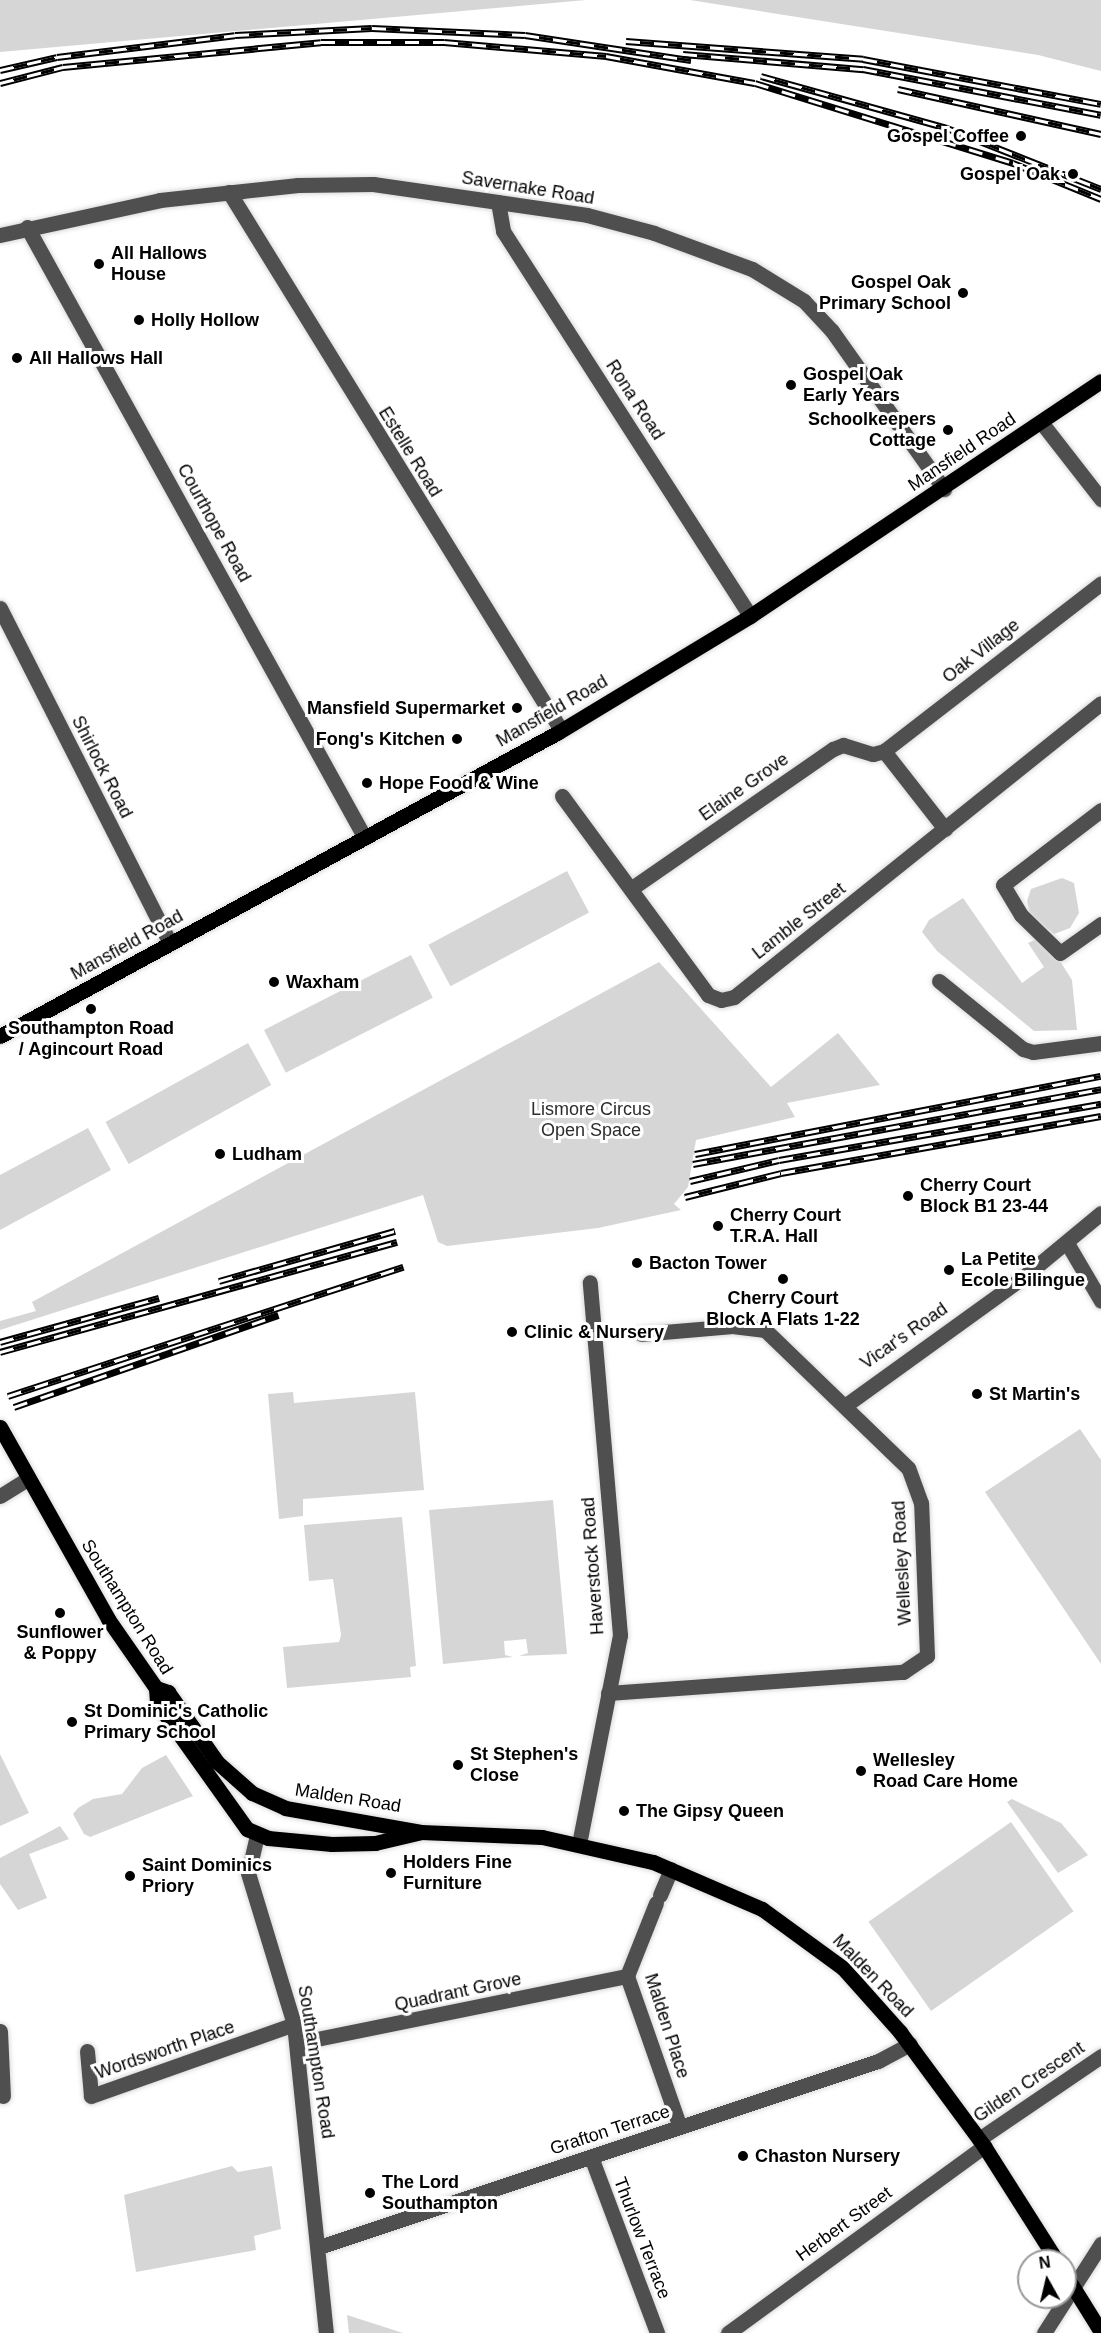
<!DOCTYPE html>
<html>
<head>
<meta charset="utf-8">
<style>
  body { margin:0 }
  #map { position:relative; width:1101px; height:2333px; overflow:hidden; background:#fff; font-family:Helvetica,sans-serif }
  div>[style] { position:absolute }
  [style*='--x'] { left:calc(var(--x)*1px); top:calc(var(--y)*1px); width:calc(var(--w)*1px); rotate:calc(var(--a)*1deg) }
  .green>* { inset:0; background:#d6d6d6; transform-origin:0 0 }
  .roads { filter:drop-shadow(0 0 2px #dbdbdb) drop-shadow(0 0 2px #dbdbdb) }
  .minor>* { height:15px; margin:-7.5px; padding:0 7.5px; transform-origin:7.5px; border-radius:7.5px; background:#4f4f4f }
  .major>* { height:15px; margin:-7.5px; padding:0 7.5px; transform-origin:7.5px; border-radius:7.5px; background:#000 }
  .rail>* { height:7px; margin-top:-3.5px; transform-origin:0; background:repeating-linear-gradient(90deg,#fff 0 14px,#000 0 28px); box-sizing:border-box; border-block:2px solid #000 }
  .dots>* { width:16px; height:16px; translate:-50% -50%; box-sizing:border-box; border:3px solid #fff; border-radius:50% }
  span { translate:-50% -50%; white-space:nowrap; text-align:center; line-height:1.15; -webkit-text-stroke:6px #fff; paint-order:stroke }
  .poi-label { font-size:18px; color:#000; font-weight:700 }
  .right { translate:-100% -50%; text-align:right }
  .left { translate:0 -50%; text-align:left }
  .street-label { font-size:18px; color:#000 }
  .park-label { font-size:18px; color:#2d2d2d }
  .north { position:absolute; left:1017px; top:2249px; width:60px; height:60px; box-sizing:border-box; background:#fff; border:2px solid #999; border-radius:50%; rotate:352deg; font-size:16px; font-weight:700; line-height:24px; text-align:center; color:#000 }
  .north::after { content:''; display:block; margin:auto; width:21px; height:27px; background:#000; clip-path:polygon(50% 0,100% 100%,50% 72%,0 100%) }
</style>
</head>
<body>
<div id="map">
  <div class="green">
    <div style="clip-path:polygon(0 0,586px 0,0 52px)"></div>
    <div style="clip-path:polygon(690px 0,1101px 0,1101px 71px,1038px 55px)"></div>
    <div style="left:567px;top:871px;width:47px;height:157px;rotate:62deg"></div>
    <div style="clip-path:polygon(1062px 878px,1074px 883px,1079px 913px,1070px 928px,1054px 934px,1030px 915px,1027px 901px,1031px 889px)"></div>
    <div style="clip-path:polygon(963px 898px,1022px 983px,1044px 967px,1028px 943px,1039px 938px,1058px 958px,1072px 980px,1077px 1030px,1034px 1031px,937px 951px,922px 932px,929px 920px)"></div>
    <div style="left:411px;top:955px;width:48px;height:165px;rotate:63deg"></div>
    <div style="clip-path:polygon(659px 962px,771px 1087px,838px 1033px,880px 1085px,787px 1103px,795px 1117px,696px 1140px,688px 1187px,674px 1204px,681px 1210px,598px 1228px,447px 1246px,438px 1242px,423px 1195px,0 1330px,0 1321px,36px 1311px,32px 1302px)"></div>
    <div style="left:248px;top:1043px;width:48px;height:163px;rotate:61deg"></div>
    <div style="clip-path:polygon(88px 1128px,111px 1170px,0 1230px,0 1175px)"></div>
    <div style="clip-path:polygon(293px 1392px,294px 1403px,415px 1392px,424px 1490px,303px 1499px,303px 1516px,279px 1519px,268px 1394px)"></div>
    <div style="clip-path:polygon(1080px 1429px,1101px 1460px,1101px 1664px,985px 1492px)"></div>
    <div style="clip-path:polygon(553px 1500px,567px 1654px,519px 1656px,528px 1653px,526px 1639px,504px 1641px,505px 1655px,513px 1657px,443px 1664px,429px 1510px)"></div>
    <div style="clip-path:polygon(402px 1517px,416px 1666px,410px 1667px,411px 1677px,287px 1688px,283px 1647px,339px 1642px,341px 1635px,333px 1579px,309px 1581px,304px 1525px)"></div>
    <div style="clip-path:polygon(0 1754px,29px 1813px,0 1826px)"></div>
    <div style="clip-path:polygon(166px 1755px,193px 1796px,90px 1837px,84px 1834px,73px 1814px,78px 1808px,93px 1799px,122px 1794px,142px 1768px)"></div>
    <div style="clip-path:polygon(1012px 1799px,1061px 1823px,1088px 1855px,1058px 1873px,1007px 1802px)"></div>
    <div style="left:1011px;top:1822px;width:109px;height:174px;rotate:55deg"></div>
    <div style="clip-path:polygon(60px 1826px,69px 1839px,29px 1854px,47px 1898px,18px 1910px,0 1884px,0 1858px)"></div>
    <div style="clip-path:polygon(232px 2166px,238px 2172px,272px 2166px,281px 2229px,254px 2236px,256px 2250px,136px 2272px,124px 2195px)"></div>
    <div style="clip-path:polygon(347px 2315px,372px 2323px,403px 2333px,349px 2333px)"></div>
  </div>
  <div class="roads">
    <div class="minor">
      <div style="--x:229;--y:192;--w:632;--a:58.32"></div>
      <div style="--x:498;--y:202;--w:29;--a:80"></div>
      <div style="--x:503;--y:231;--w:457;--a:57.3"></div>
      <div style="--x:27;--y:227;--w:698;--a:61.05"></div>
      <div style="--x:0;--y:235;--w:164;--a:-12.3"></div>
      <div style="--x:160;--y:200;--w:139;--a:-6.2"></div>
      <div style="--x:298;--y:185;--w:75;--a:-0.8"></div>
      <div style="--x:373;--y:184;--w:216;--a:8.2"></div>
      <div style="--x:587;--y:215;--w:69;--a:15"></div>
      <div style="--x:654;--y:233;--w:104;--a:20.2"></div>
      <div style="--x:752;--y:269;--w:61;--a:31.6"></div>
      <div style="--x:804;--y:301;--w:41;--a:47"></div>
      <div style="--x:832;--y:331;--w:194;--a:54.7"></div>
      <div style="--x:1041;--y:422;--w:98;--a:52.1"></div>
      <div style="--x:0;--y:608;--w:376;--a:63.1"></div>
      <div style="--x:884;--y:751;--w:99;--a:52"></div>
      <div style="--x:562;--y:796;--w:247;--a:53.7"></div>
      <div style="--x:708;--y:995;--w:14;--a:21"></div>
      <div style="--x:721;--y:1000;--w:13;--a:-13"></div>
      <div style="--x:734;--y:997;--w:470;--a:-38.7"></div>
      <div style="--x:1101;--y:810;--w:123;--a:142.6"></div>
      <div style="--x:1003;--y:885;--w:35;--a:59"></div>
      <div style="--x:1021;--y:915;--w:54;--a:44.3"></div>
      <div style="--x:1060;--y:953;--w:50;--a:-35.3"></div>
      <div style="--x:632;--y:888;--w:244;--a:-34.7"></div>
      <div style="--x:833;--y:749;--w:11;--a:-22"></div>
      <div style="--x:843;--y:745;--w:31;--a:17"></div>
      <div style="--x:873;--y:754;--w:11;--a:-15"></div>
      <div style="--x:884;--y:751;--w:274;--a:-37.7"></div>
      <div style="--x:939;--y:981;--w:108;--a:39"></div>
      <div style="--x:1023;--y:1049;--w:10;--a:17"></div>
      <div style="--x:1033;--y:1052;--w:69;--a:-7.5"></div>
      <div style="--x:1067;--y:1243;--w:67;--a:59.6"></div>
      <div style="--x:846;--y:1405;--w:222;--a:-35.8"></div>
      <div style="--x:1026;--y:1275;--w:97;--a:-39.6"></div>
      <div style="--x:0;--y:1496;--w:32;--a:-32"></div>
      <div style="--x:608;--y:1693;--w:296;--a:-4.1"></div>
      <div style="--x:903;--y:1672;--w:29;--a:-34"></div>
      <div style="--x:927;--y:1656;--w:153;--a:-92.2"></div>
      <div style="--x:921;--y:1503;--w:37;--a:-110"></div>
      <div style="--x:908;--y:1468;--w:199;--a:-136"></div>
      <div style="--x:765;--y:1330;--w:31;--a:-173"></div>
      <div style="--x:734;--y:1326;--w:93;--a:175.1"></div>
      <div style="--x:257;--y:1835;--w:39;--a:103"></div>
      <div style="--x:248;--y:1873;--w:158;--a:73.1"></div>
      <div style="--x:294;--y:2024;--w:311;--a:84.1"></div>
      <div style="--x:579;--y:1844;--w:213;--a:-78.9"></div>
      <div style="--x:620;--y:1635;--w:354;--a:-94.9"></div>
      <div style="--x:660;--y:1895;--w:28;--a:-67"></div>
      <div style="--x:656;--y:1903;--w:79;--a:111.7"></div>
      <div style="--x:627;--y:1976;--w:160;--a:70.7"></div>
      <div style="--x:0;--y:2031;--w:65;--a:87.4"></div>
      <div style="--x:297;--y:2043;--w:337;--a:-11.5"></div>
      <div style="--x:87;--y:2051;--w:45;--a:84.9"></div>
      <div style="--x:91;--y:2096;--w:215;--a:-19.5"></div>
      <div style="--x:979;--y:2139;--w:148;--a:-34.2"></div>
      <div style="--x:591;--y:2157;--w:188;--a:69.4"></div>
      <div style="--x:319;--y:2247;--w:589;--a:-18.4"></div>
      <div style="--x:878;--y:2061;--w:36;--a:-28"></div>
      <div style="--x:728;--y:2333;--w:317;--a:-36.1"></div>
      <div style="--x:1044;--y:2333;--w:106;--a:-57.4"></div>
    </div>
    <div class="major">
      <div style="--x:0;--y:1036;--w:634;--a:-28.55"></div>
      <div style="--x:557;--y:733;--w:226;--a:-31.2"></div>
      <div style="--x:750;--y:616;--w:422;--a:-33.8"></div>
      <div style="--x:0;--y:1427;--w:220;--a:60.6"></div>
      <div style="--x:108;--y:1619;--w:84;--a:55.2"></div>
      <div style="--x:156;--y:1688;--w:15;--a:86"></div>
      <div style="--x:157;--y:1703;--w:155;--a:54.5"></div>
      <div style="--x:247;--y:1829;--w:23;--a:23"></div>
      <div style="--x:268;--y:1838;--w:64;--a:5.4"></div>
      <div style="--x:332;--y:1844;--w:43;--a:-1.3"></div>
      <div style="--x:375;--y:1843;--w:47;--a:-13.4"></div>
      <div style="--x:421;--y:1832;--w:121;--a:2.4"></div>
      <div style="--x:542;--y:1837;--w:114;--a:12.7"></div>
      <div style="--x:653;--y:1862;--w:119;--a:23.3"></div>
      <div style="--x:762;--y:1909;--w:100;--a:36.1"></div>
      <div style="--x:843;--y:1968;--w:86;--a:48.3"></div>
      <div style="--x:900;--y:2032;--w:142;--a:53.6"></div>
      <div style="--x:984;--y:2146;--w:136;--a:57.6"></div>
      <div style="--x:156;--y:1688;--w:13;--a:18"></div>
      <div style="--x:168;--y:1692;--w:85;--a:55"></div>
      <div style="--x:217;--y:1762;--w:47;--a:41.5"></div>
      <div style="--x:252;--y:1793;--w:36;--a:24"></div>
      <div style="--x:285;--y:1808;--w:138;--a:10"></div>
      <div style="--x:1065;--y:2274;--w:68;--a:58.2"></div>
    </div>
  </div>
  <div class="rail">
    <div style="--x:626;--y:41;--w:238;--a:4.3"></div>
    <div style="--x:863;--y:59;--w:242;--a:10.7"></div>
    <div style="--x:683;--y:54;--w:181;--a:4.8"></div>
    <div style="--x:863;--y:69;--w:242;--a:10.9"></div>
    <div style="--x:0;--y:70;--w:58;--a:-12.8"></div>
    <div style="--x:57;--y:57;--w:179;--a:-7"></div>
    <div style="--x:235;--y:35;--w:137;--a:-2.9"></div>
    <div style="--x:372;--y:28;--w:153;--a:2.6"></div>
    <div style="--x:525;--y:35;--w:168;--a:8.6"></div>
    <div style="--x:761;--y:76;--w:193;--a:15.6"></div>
    <div style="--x:947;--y:128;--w:166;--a:21.6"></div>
    <div style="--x:0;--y:83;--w:65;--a:-14.3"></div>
    <div style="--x:63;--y:67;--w:259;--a:-5.5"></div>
    <div style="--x:321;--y:42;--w:123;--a:0"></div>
    <div style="--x:444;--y:42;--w:163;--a:4.9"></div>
    <div style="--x:606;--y:56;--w:151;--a:10.3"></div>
    <div style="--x:755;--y:83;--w:270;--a:17.2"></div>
    <div style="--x:1013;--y:163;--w:95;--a:22.2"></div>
    <div style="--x:898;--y:89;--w:208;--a:12.5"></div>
    <div style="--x:695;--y:1154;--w:413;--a:-10.9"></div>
    <div style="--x:693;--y:1164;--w:415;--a:-10.4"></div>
    <div style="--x:690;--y:1181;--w:91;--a:-13.3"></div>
    <div style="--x:779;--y:1160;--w:327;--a:-9.9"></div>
    <div style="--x:685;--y:1197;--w:99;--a:-14"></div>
    <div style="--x:781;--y:1173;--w:325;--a:-10.1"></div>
    <div style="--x:219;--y:1281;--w:183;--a:-15.9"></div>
    <div style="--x:0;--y:1342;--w:165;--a:-15.5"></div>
    <div style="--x:0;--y:1352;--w:412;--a:-15.5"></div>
    <div style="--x:8;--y:1396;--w:416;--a:-18.1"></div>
    <div style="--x:14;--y:1407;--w:280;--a:-19.2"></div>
  </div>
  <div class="dots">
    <div style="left:1021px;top:136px;background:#000"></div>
    <div style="left:1073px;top:174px;background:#000"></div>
    <div style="left:99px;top:264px;background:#000"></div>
    <div style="left:963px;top:293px;background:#000"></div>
    <div style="left:139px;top:320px;background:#000"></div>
    <div style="left:17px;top:358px;background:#000"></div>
    <div style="left:791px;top:385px;background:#000"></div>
    <div style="left:948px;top:430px;background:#000"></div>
    <div style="left:517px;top:708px;background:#000"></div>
    <div style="left:457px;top:739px;background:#000"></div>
    <div style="left:367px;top:783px;background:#000"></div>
    <div style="left:274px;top:982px;background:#000"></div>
    <div style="left:91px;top:1009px;background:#000"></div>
    <div style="left:220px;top:1154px;background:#000"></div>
    <div style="left:908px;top:1196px;background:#000"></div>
    <div style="left:718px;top:1226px;background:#000"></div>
    <div style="left:637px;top:1263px;background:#000"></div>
    <div style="left:949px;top:1270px;background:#000"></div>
    <div style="left:783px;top:1279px;background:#000"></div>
    <div style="left:512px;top:1332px;background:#000"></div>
    <div style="left:977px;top:1394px;background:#000"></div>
    <div style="left:60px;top:1613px;background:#000"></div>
    <div style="left:72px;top:1722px;background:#000"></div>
    <div style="left:458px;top:1765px;background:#000"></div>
    <div style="left:861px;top:1771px;background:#000"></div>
    <div style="left:624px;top:1811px;background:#000"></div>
    <div style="left:391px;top:1873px;background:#000"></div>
    <div style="left:130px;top:1876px;background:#000"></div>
    <div style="left:743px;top:2156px;background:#000"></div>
    <div style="left:370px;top:2193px;background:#000"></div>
  </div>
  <div class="poi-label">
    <span class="right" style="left:1009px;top:136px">Gospel Coffee</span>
    <span class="right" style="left:1060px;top:174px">Gospel Oak</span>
    <span class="left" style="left:111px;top:264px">All Hallows<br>House</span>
    <span class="right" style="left:951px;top:293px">Gospel Oak<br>Primary School</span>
    <span class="left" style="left:151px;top:320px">Holly Hollow</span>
    <span class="left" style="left:29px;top:358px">All Hallows Hall</span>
    <span class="left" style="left:803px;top:385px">Gospel Oak<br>Early Years</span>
    <span class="right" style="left:936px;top:430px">Schoolkeepers<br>Cottage</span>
    <span class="right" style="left:505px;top:708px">Mansfield Supermarket</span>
    <span class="right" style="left:445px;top:739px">Fong's Kitchen</span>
    <span class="left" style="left:379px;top:783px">Hope Food &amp; Wine</span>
    <span class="left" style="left:286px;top:982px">Waxham</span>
    <span style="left:91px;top:1039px">Southampton Road<br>/ Agincourt Road</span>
    <span class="left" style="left:232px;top:1154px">Ludham</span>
    <span class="left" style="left:920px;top:1196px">Cherry Court<br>Block B1 23-44</span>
    <span class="left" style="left:730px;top:1226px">Cherry Court<br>T.R.A. Hall</span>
    <span class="left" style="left:961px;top:1270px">La Petite<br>Ecole Bilingue</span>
    <span class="left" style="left:649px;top:1263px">Bacton Tower</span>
    <span style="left:783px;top:1309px">Cherry Court<br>Block A Flats 1-22</span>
    <span class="left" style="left:524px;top:1332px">Clinic &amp; Nursery</span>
    <span class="left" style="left:989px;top:1394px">St Martin's</span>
    <span style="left:60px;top:1643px">Sunflower<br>&amp; Poppy</span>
    <span class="left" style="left:84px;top:1722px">St Dominic's Catholic<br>Primary School</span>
    <span class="left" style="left:470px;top:1765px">St Stephen's<br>Close</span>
    <span class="left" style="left:873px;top:1771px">Wellesley<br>Road Care Home</span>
    <span class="left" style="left:636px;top:1811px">The Gipsy Queen</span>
    <span class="left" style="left:403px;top:1873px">Holders Fine<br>Furniture</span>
    <span class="left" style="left:142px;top:1876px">Saint Dominics<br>Priory</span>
    <span class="left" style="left:755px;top:2156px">Chaston Nursery</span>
    <span class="left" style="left:382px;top:2193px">The Lord<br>Southampton</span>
  </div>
  <div class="street-label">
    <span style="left:528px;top:188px;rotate:9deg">Savernake Road</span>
    <span style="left:635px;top:400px;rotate:57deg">Rona Road</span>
    <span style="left:410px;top:452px;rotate:58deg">Estelle Road</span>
    <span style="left:962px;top:452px;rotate:-34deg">Mansfield Road</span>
    <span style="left:214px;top:523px;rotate:61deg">Courthope Road</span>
    <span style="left:981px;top:651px;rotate:-38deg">Oak Village</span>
    <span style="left:552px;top:711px;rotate:-30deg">Mansfield Road</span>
    <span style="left:102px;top:767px;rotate:63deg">Shirlock Road</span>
    <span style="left:744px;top:787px;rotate:-35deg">Elaine Grove</span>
    <span style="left:799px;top:921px;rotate:-38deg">Lamble Street</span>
    <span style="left:127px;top:945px;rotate:-29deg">Mansfield Road</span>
    <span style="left:904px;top:1336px;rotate:-35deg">Vicar's Road</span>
    <span style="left:902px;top:1563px;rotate:-93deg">Wellesley Road</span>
    <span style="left:593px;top:1566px;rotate:-94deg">Haverstock Road</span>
    <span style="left:127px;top:1607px;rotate:58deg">Southampton Road</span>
    <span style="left:348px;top:1798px;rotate:9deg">Malden Road</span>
    <span style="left:873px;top:1976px;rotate:46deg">Malden Road</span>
    <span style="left:458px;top:1992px;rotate:-12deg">Quadrant Grove</span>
    <span style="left:667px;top:2026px;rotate:72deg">Malden Place</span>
    <span style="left:165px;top:2050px;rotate:-19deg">Wordsworth Place</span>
    <span style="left:316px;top:2062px;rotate:81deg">Southampton Road</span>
    <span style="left:1029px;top:2082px;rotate:-34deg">Gilden Crescent</span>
    <span style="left:610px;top:2130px;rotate:-18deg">Grafton Terrace</span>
    <span style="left:844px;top:2224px;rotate:-36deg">Herbert Street</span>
    <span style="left:642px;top:2238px;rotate:69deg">Thurlow Terrace</span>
  </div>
  <div class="park-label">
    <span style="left:591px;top:1120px">Lismore Circus<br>Open Space</span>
  </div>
  <div class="north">N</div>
</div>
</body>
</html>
